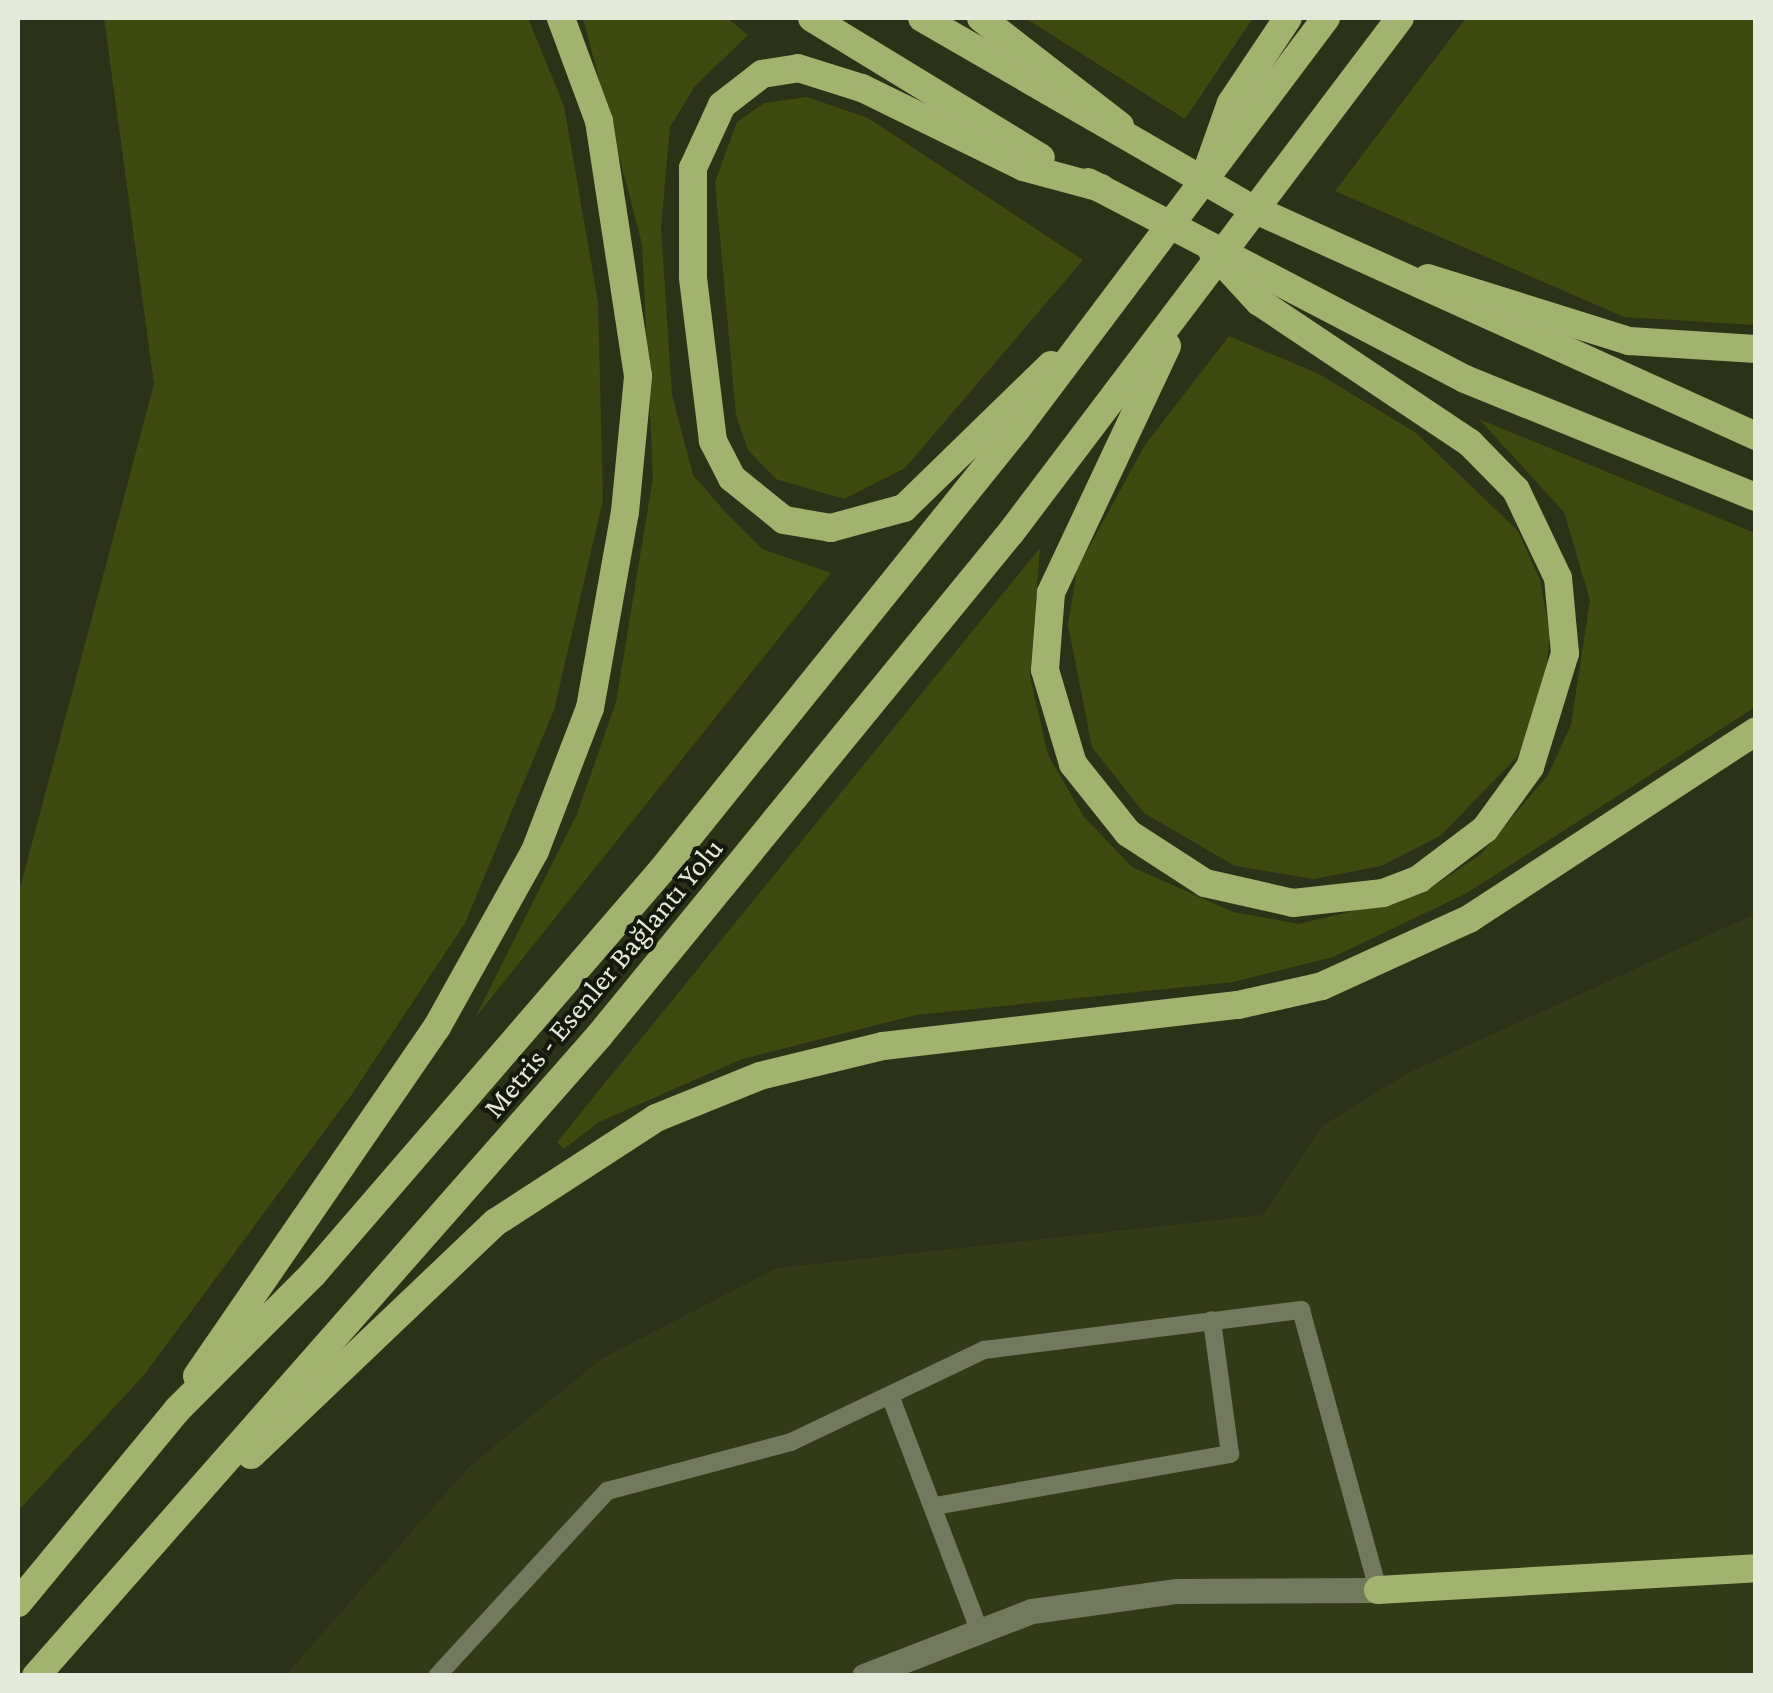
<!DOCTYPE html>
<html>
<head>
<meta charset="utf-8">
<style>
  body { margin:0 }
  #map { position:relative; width:1773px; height:1693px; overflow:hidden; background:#2c3218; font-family:"Crimson Pro",serif }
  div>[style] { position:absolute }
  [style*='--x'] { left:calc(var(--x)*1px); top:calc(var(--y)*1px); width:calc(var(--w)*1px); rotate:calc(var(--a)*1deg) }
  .built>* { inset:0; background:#333a18 }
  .green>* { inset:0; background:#3f4a11 }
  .service>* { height:18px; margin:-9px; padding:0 9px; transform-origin:9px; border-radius:9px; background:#72795c }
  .minor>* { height:25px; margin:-12.5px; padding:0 12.5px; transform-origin:12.5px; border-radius:12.5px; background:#72795c }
  .trunk>* { height:28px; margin:-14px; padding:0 14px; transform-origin:14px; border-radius:14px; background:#a2b26f }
  span { translate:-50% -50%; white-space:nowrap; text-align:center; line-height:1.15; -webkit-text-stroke:8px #15180d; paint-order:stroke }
  .street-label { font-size:30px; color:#e4e9d9 }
  .frame { position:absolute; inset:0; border:20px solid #e4e9d9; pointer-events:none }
</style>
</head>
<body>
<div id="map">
  <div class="built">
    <div style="clip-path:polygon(1755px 914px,1755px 1675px,285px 1676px,469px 1467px,601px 1359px,777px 1268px,1263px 1215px,1322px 1126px,1408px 1073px)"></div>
  </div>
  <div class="green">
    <div style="clip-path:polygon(104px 18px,528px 18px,564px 106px,598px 302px,603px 500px,554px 710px,465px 923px,352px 1094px,144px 1375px,18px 1511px,18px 896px,154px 384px)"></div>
    <div style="clip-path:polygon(583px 18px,727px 18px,748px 35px,695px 86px,670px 127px,661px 228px,672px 395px,693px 475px,729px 516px,762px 549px,831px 573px,475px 1018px,577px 814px,616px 702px,653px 478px,642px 244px)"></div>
    <div style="clip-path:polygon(1025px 18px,1253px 18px,1185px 119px)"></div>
    <div style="clip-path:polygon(1466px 18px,1755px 18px,1755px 325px,1624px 317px,1335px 191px)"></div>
    <div style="clip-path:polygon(807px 97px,868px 118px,1083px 260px,905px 468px,844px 499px,776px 479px,748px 450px,736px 415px,715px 182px,737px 122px,764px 103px)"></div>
    <div style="clip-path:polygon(1229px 336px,1319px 374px,1416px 433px,1518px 531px,1540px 580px,1550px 636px,1543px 696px,1517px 757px,1440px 836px,1381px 866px,1314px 879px,1235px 866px,1144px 813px,1092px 747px,1068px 625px,1077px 569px,1145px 445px)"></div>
    <div style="clip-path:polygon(1479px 419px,1755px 533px,1755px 707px,1467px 893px,1333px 957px,1233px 982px,916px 1015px,742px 1059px,599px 1122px,564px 1149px,557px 1142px,1040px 548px,1030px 677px,1048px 755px,1084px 817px,1132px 867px,1233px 912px,1299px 924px,1422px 894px,1481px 854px,1548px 775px,1571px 725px,1590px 600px,1564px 512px)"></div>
  </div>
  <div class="service">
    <div style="--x:891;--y:1398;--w:248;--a:69.2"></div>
    <div style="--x:935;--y:1506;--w:300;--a:-10"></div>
    <div style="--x:1230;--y:1454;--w:135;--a:-97.7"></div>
    <div style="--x:437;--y:1676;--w:251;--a:-47.4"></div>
    <div style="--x:607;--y:1491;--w:190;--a:-14.9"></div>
    <div style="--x:791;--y:1442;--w:214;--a:-25.5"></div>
    <div style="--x:984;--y:1350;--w:320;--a:-7.2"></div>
    <div style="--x:1301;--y:1310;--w:290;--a:74.6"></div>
  </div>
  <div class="minor">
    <div style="--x:864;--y:1676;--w:180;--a:-21.2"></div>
    <div style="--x:1032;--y:1611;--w:146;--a:-7.9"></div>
    <div style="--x:1177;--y:1591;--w:201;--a:-0.3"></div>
  </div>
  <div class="trunk">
    <div style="--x:812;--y:18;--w:268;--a:31.4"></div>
    <div style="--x:922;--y:18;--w:375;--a:30"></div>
    <div style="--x:1247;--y:206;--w:559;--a:24.32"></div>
    <div style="--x:981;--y:18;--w:176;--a:37.8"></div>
    <div style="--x:1209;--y:165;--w:66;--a:-70.5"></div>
    <div style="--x:1231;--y:103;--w:102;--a:-56.2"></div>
    <div style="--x:1088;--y:182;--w:425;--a:27.6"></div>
    <div style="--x:1465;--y:379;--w:314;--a:22.1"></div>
    <div style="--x:1428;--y:278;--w:211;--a:17.4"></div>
    <div style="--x:1629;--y:341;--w:127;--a:3.6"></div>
    <div style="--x:1167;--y:346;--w:273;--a:115.2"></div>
    <div style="--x:1051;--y:593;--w:77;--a:94.5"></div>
    <div style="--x:1045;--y:670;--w:98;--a:73.4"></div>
    <div style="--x:1073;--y:764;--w:88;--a:51.4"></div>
    <div style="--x:1128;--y:833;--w:92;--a:33"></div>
    <div style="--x:1205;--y:883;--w:90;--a:12.8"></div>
    <div style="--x:1293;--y:903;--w:91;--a:-6.3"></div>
    <div style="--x:1383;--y:893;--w:39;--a:-21"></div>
    <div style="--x:1419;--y:879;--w:83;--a:-37.1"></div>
    <div style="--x:1485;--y:829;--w:77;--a:-54"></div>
    <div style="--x:1530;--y:767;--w:119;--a:-72.9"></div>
    <div style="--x:1565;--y:653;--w:75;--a:-95.3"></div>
    <div style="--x:1558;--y:578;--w:98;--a:-115.5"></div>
    <div style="--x:1516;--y:490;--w:66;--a:-134.4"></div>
    <div style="--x:1470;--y:443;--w:254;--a:-146.2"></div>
    <div style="--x:1259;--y:302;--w:69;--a:-132.7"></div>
    <div style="--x:1051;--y:365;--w:205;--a:135.8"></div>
    <div style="--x:904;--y:508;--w:76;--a:164.7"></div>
    <div style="--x:831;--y:528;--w:48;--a:-170.3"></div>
    <div style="--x:784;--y:520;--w:67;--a:-141.1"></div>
    <div style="--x:732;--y:478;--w:42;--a:-117.2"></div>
    <div style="--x:713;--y:441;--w:165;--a:-97"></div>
    <div style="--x:693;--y:277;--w:109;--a:-90"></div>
    <div style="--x:693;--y:168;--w:69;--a:-65.3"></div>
    <div style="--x:722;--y:105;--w:51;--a:-37.8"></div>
    <div style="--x:762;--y:74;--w:36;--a:-9"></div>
    <div style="--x:798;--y:68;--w:67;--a:17.4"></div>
    <div style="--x:862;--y:88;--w:179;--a:26.1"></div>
    <div style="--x:1023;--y:167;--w:81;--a:15.1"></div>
    <div style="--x:197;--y:1376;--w:424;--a:-55.5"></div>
    <div style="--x:437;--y:1027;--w:201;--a:-60.9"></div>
    <div style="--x:535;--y:851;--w:153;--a:-69"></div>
    <div style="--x:590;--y:708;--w:199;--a:-79.9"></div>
    <div style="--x:625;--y:512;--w:137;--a:-84.5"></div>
    <div style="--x:638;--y:376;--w:258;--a:-98.7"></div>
    <div style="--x:599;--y:121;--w:110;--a:-110.3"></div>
    <div style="--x:251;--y:1455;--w:338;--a:-43.6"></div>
    <div style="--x:496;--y:1222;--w:191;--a:-33"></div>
    <div style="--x:656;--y:1118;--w:112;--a:-22"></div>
    <div style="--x:760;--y:1076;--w:127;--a:-13.7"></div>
    <div style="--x:883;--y:1046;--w:357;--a:-6.6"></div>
    <div style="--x:1238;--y:1005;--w:86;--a:-12.7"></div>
    <div style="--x:1322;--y:986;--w:162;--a:-24.5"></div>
    <div style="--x:1469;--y:919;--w:343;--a:-33.2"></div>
    <div style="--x:1378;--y:1590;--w:379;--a:-3.3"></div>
    <div style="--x:18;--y:1603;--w:250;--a:-50.5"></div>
    <div style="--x:177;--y:1410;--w:192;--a:-45"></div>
    <div style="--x:313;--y:1274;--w:532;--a:-49.19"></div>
    <div style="--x:661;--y:871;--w:566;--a:-51.17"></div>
    <div style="--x:1016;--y:430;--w:516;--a:-53.04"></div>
    <div style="--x:36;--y:1676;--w:852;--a:-48.66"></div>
    <div style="--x:599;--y:1036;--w:652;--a:-50.72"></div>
    <div style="--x:1012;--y:531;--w:643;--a:-52.9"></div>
  </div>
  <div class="street-label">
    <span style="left:603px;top:978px;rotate:-50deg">Metris - Esenler Bağlantı Yolu</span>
  </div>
  <div class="frame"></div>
</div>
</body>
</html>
